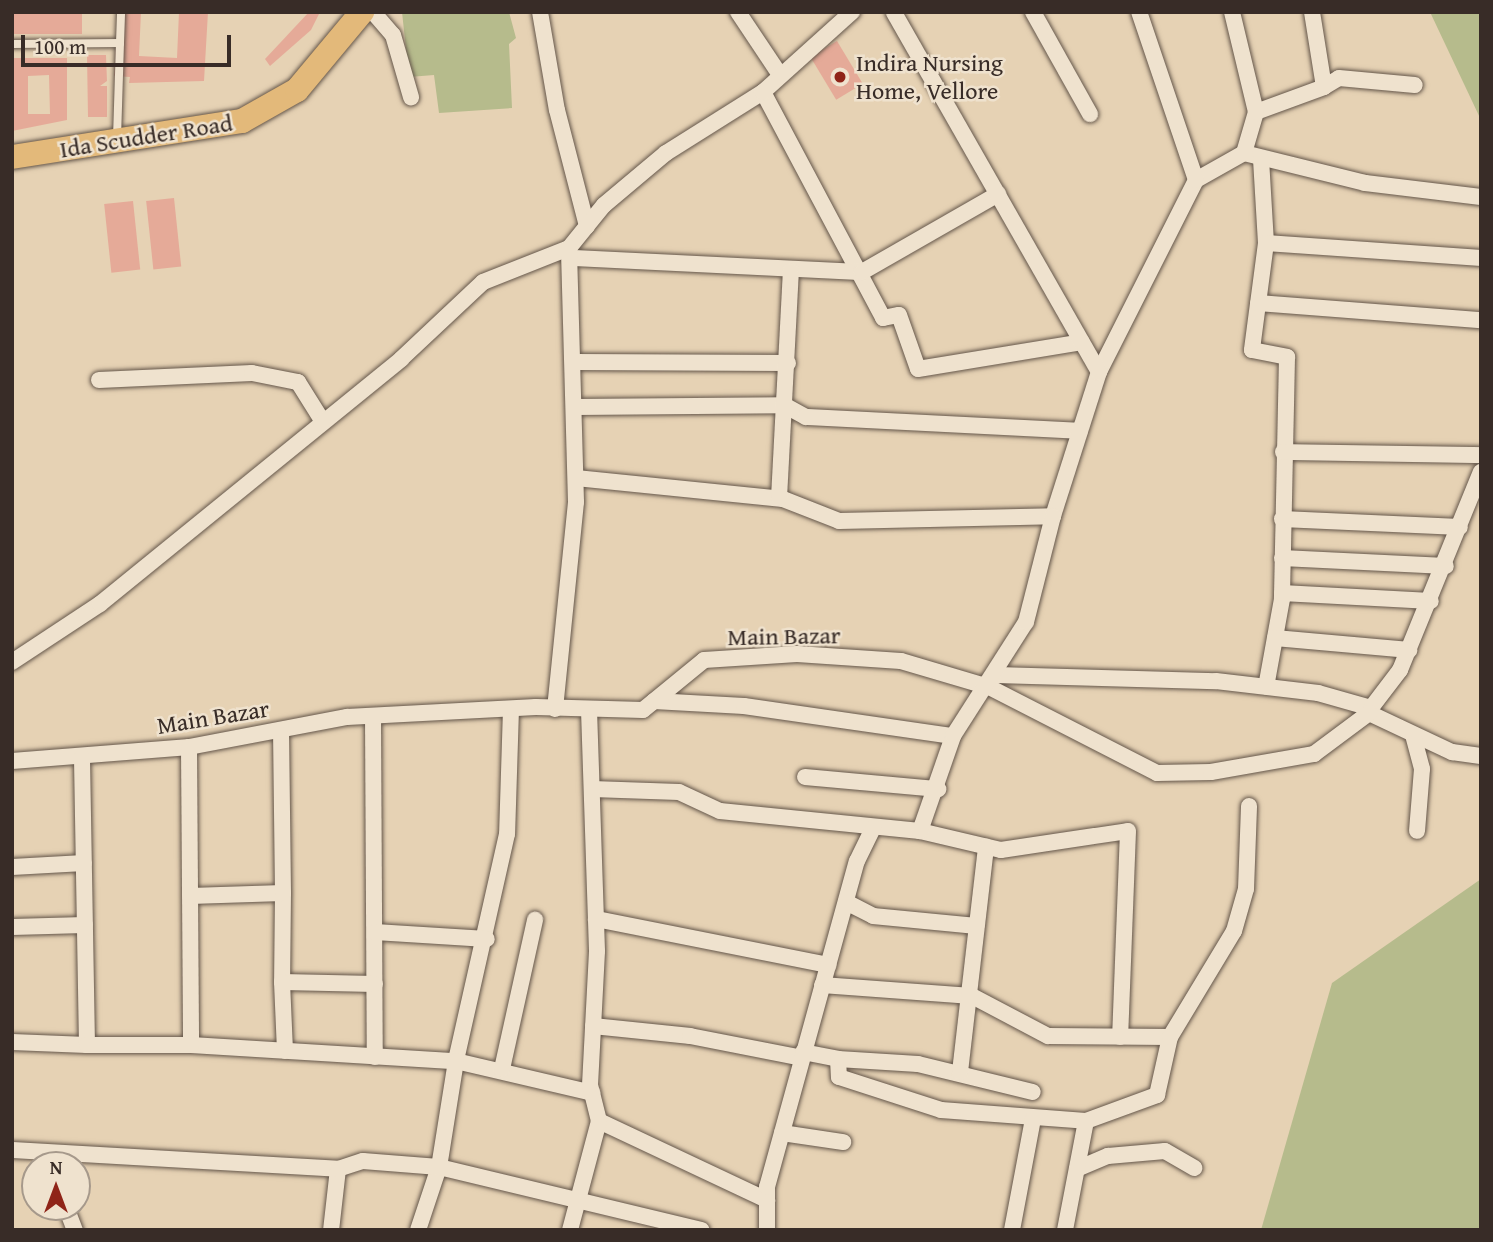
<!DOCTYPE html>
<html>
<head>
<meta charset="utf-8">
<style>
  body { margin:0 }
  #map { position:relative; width:1493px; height:1242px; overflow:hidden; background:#e6d2b4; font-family:"Gentium Book Plus",serif }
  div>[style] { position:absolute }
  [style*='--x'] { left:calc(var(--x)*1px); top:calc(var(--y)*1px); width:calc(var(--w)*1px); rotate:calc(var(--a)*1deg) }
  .green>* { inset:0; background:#b6bb8c }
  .building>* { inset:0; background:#e5aa98; transform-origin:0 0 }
  .roads { filter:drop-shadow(0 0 2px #64564a) drop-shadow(0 0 2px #64564a) }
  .lane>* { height:8px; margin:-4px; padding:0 4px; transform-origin:4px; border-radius:4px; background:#efe2ce }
  .street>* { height:16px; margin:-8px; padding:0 8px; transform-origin:8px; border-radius:8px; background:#efe2ce }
  .primary>* { height:24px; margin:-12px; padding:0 12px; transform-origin:12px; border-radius:12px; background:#e3b97a }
  .dots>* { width:19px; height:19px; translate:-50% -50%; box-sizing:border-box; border:4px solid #efe2ce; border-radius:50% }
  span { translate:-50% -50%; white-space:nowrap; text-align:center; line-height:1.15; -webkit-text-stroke:5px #efe2ce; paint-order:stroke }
  .poi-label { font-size:24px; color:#382c27 }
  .left { translate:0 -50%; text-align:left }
  .street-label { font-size:24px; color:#382c27 }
  .frame { position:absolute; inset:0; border:14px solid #382c27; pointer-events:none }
  .north { position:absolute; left:21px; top:1151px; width:70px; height:70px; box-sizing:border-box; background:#efe2ce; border:2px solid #a6998b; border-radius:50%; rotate:0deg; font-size:19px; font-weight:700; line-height:28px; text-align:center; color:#382c27 }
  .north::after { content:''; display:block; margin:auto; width:24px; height:32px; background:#8f2418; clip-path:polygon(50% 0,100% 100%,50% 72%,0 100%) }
  .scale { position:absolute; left:21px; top:35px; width:210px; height:32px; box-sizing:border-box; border:4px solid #382c27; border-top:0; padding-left:9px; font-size:21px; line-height:24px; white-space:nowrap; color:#382c27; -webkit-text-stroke:5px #efe2ce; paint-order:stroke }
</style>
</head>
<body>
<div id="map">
  <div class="green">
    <div style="clip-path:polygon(402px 12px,509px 12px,516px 38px,509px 44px,512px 108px,439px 113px,434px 75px,409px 77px)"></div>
    <div style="clip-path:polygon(1430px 12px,1481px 12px,1481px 120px)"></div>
    <div style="clip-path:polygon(1481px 879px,1481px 1230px,1261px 1230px,1332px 983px)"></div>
  </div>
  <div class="building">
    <div style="left:12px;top:12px;width:70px;height:22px"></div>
    <div style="clip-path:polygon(118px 12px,141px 12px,139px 56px,177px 58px,179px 12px,208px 12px,204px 81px,129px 83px,130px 77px,114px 76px)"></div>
    <div style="clip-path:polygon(309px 12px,320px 12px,311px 30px,270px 66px,265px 59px)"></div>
    <div style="left:837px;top:41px;width:50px;height:31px;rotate:59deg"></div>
    <div style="clip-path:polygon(87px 55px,106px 55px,107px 81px,100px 86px,107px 86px,107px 117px,88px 117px)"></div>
    <div style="clip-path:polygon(evenodd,12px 58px,67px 58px,67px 120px,12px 131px,12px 58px,49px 75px,50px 114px,28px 114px,28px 76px,49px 75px)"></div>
    <div style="left:174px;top:198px;width:69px;height:28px;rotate:84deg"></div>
    <div style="left:133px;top:201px;width:69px;height:29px;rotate:84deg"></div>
  </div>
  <div class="roads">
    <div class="lane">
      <div style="--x:12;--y:44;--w:108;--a:-0.5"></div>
      <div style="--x:120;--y:43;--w:31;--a:-88"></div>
      <div style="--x:117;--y:138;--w:95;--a:-88.2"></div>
    </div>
    <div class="street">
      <div style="--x:373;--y:12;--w:30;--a:49"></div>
      <div style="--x:393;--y:35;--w:65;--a:73.8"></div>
      <div style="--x:540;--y:12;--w:99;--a:80.2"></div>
      <div style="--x:557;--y:110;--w:120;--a:75.5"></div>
      <div style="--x:738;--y:12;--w:72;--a:56.3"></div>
      <div style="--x:1033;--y:12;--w:117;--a:60.8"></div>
      <div style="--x:1324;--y:87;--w:17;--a:-31"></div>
      <div style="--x:1339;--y:78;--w:76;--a:5.3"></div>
      <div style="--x:763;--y:92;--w:256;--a:62"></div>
      <div style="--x:883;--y:318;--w:16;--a:-11"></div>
      <div style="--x:899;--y:315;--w:57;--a:70.6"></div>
      <div style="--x:918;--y:369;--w:166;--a:-9.3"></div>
      <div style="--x:1256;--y:112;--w:72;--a:-20.2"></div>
      <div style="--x:1324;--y:87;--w:76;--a:-99.1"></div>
      <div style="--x:1244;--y:153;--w:125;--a:13.9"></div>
      <div style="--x:1365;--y:183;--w:117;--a:6.9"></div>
      <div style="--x:1261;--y:159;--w:84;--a:86.6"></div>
      <div style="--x:1266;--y:243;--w:108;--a:97.5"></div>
      <div style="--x:1252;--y:350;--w:36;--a:11"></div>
      <div style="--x:1287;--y:357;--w:242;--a:91.2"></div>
      <div style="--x:1282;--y:599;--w:89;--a:100.3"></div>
      <div style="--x:1196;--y:180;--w:55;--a:-29.4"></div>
      <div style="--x:1244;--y:153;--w:43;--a:-73.7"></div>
      <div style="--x:1256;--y:112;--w:103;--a:-103.5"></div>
      <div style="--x:1266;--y:243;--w:216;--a:4"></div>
      <div style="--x:572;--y:258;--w:290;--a:2.8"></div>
      <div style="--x:862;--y:272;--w:157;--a:-29.8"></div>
      <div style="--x:1258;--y:303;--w:224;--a:4.4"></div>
      <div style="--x:574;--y:362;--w:214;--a:0.3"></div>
      <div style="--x:1099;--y:372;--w:215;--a:-63.2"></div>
      <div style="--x:1196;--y:180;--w:177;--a:-108.7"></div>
      <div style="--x:99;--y:380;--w:153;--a:-2.6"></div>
      <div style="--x:252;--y:373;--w:47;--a:11.1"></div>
      <div style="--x:298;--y:382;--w:47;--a:58"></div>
      <div style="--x:575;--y:407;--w:209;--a:-0.5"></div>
      <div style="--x:784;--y:405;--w:25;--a:29"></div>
      <div style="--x:806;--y:417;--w:274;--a:2.9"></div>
      <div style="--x:1283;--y:452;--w:198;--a:0.9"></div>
      <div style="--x:576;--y:478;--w:208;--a:5.8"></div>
      <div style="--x:783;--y:499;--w:60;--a:21.4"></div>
      <div style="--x:839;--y:521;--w:214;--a:-1.3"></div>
      <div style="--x:1053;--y:516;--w:151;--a:-72.3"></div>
      <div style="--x:1099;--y:372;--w:414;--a:-119.7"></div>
      <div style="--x:779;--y:498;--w:227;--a:-87"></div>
      <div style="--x:1282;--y:519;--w:178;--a:2.6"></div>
      <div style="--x:1282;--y:558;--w:164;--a:2.8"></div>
      <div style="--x:1282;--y:593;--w:149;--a:3.1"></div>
      <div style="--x:1275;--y:638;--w:135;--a:5.1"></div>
      <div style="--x:12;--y:662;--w:105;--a:-33.4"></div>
      <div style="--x:100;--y:604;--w:388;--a:-39.1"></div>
      <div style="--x:401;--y:359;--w:112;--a:-43.2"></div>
      <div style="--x:483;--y:282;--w:92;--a:-21.6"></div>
      <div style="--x:569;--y:248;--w:55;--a:-50.9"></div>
      <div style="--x:604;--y:205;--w:81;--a:-40"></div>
      <div style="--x:666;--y:153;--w:115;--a:-32.2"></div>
      <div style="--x:763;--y:92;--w:120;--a:-42"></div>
      <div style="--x:996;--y:675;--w:220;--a:1.6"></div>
      <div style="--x:1216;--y:681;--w:103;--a:6.7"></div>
      <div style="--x:1318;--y:693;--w:55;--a:15.8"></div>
      <div style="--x:1371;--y:708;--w:5;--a:112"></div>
      <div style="--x:1369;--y:713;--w:92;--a:25.2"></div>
      <div style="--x:1452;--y:752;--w:29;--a:8"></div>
      <div style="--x:654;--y:701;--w:90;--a:3.2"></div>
      <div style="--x:744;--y:706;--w:211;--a:8.2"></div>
      <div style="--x:1371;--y:708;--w:48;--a:-52.7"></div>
      <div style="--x:1400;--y:670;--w:214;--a:-67.8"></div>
      <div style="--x:511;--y:709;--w:125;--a:91.8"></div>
      <div style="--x:507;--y:834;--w:233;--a:102.7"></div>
      <div style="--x:456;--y:1061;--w:140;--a:13.2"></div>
      <div style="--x:555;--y:709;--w:208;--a:-84.2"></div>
      <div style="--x:576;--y:502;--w:254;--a:-91.6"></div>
      <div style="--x:373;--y:716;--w:341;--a:89.7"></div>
      <div style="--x:1413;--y:735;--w:35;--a:75"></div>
      <div style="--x:1422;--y:769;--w:62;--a:94.6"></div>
      <div style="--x:189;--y:747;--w:298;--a:89.6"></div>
      <div style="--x:191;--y:1045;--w:265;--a:3.5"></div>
      <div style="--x:456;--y:1061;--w:107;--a:99.1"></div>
      <div style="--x:439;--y:1167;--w:66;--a:108.4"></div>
      <div style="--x:12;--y:761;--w:178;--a:-4.5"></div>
      <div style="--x:189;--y:747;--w:161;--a:-10.8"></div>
      <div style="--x:347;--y:717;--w:189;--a:-3"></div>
      <div style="--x:536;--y:707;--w:107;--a:1.6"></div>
      <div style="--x:643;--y:710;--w:79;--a:-39.3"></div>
      <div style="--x:704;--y:660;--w:93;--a:-3.7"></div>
      <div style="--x:797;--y:654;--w:104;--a:3.9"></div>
      <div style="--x:901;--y:661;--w:92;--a:16.5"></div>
      <div style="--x:989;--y:687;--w:189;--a:27.1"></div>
      <div style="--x:1157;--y:773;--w:54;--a:-1.1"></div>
      <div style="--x:1211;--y:772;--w:105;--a:-9.9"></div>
      <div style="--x:1314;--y:754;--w:69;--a:-36.7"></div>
      <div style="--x:805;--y:777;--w:134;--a:5.2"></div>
      <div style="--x:592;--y:789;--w:87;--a:2"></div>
      <div style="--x:679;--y:792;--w:45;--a:24.9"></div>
      <div style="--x:720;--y:811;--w:201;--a:5.7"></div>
      <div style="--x:920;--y:831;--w:83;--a:13.2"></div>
      <div style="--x:1001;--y:850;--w:128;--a:-8.5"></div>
      <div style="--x:1128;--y:831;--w:206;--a:92.2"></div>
      <div style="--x:920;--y:831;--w:101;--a:-70.8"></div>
      <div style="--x:953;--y:736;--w:135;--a:-57.4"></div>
      <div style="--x:1026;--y:622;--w:109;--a:-75.7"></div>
      <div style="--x:12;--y:867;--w:72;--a:-3.2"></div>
      <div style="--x:283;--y:893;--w:89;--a:90.6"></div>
      <div style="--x:282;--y:982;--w:93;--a:1.2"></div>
      <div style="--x:190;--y:896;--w:93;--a:-1.8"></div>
      <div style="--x:283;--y:893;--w:163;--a:-90.7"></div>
      <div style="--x:846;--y:902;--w:30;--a:27"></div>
      <div style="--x:873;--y:916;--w:104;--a:5.5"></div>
      <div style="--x:596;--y:919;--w:237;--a:11.2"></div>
      <div style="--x:12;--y:927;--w:73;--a:-1.6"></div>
      <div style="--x:375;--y:932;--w:112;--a:3.6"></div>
      <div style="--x:282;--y:982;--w:69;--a:87.5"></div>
      <div style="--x:822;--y:985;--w:150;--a:4.2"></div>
      <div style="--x:972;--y:996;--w:86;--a:27.8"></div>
      <div style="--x:1048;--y:1036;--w:122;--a:0.5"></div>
      <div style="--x:593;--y:1026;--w:98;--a:5.9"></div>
      <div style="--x:690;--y:1036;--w:114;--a:11.1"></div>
      <div style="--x:12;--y:1042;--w:75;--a:2.3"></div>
      <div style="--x:87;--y:1045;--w:288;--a:-91"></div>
      <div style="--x:87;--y:1045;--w:104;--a:0"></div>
      <div style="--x:803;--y:1052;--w:36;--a:11"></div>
      <div style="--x:838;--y:1059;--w:18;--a:87"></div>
      <div style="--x:839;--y:1077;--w:107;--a:17.9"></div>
      <div style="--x:941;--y:1110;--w:145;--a:4.3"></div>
      <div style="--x:838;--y:1059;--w:80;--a:3.6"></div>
      <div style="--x:918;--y:1064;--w:118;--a:13.7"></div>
      <div style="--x:502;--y:1069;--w:153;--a:-77.5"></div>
      <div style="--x:960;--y:1072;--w:227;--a:-83.4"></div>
      <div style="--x:599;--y:1121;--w:186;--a:25.2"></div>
      <div style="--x:782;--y:1133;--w:62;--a:8.4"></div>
      <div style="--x:12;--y:1150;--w:327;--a:3.3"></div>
      <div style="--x:338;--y:1169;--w:61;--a:96.5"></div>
      <div style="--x:338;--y:1169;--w:26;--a:-18"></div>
      <div style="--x:363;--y:1161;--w:76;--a:4.5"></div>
      <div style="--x:439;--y:1167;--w:270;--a:13.5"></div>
      <div style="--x:1077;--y:1169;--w:34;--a:-23"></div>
      <div style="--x:1108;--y:1156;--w:57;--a:-5"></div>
      <div style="--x:1165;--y:1151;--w:34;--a:30"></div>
      <div style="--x:66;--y:1207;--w:25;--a:69"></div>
      <div style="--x:570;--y:1230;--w:113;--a:-75.1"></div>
      <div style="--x:599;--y:1121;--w:37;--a:-104"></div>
      <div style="--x:590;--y:1085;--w:134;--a:-87"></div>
      <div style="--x:597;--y:951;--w:238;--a:-91.9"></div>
      <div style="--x:767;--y:1230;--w:43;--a:-90"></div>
      <div style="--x:767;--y:1187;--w:338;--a:-74.6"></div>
      <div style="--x:857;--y:861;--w:37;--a:-64"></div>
      <div style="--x:1012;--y:1230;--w:113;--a:-79.3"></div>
      <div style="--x:1065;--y:1230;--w:111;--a:-79.1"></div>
      <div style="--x:1086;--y:1121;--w:76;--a:-20.1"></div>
      <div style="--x:1157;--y:1095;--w:59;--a:-77.4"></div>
      <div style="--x:1170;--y:1037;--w:124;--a:-58.9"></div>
      <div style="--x:1234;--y:931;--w:44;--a:-74.1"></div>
      <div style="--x:1246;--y:889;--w:83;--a:-87.9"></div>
    </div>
    <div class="primary">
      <div style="--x:12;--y:157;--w:233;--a:-8.9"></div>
      <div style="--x:242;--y:121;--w:63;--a:-29.4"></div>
      <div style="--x:297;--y:90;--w:102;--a:-50.2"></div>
    </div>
  </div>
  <div class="dots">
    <div style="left:840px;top:77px;background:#8f2418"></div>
  </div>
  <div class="poi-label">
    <span class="left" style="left:856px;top:77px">Indira Nursing<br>Home, Vellore</span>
  </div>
  <div class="street-label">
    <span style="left:146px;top:136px;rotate:-9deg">Ida Scudder Road</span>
    <span style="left:784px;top:636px;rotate:-1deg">Main Bazar</span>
    <span style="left:213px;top:717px;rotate:-9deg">Main Bazar</span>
  </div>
  <div class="frame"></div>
  <div class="north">N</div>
  <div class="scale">100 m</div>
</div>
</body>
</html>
